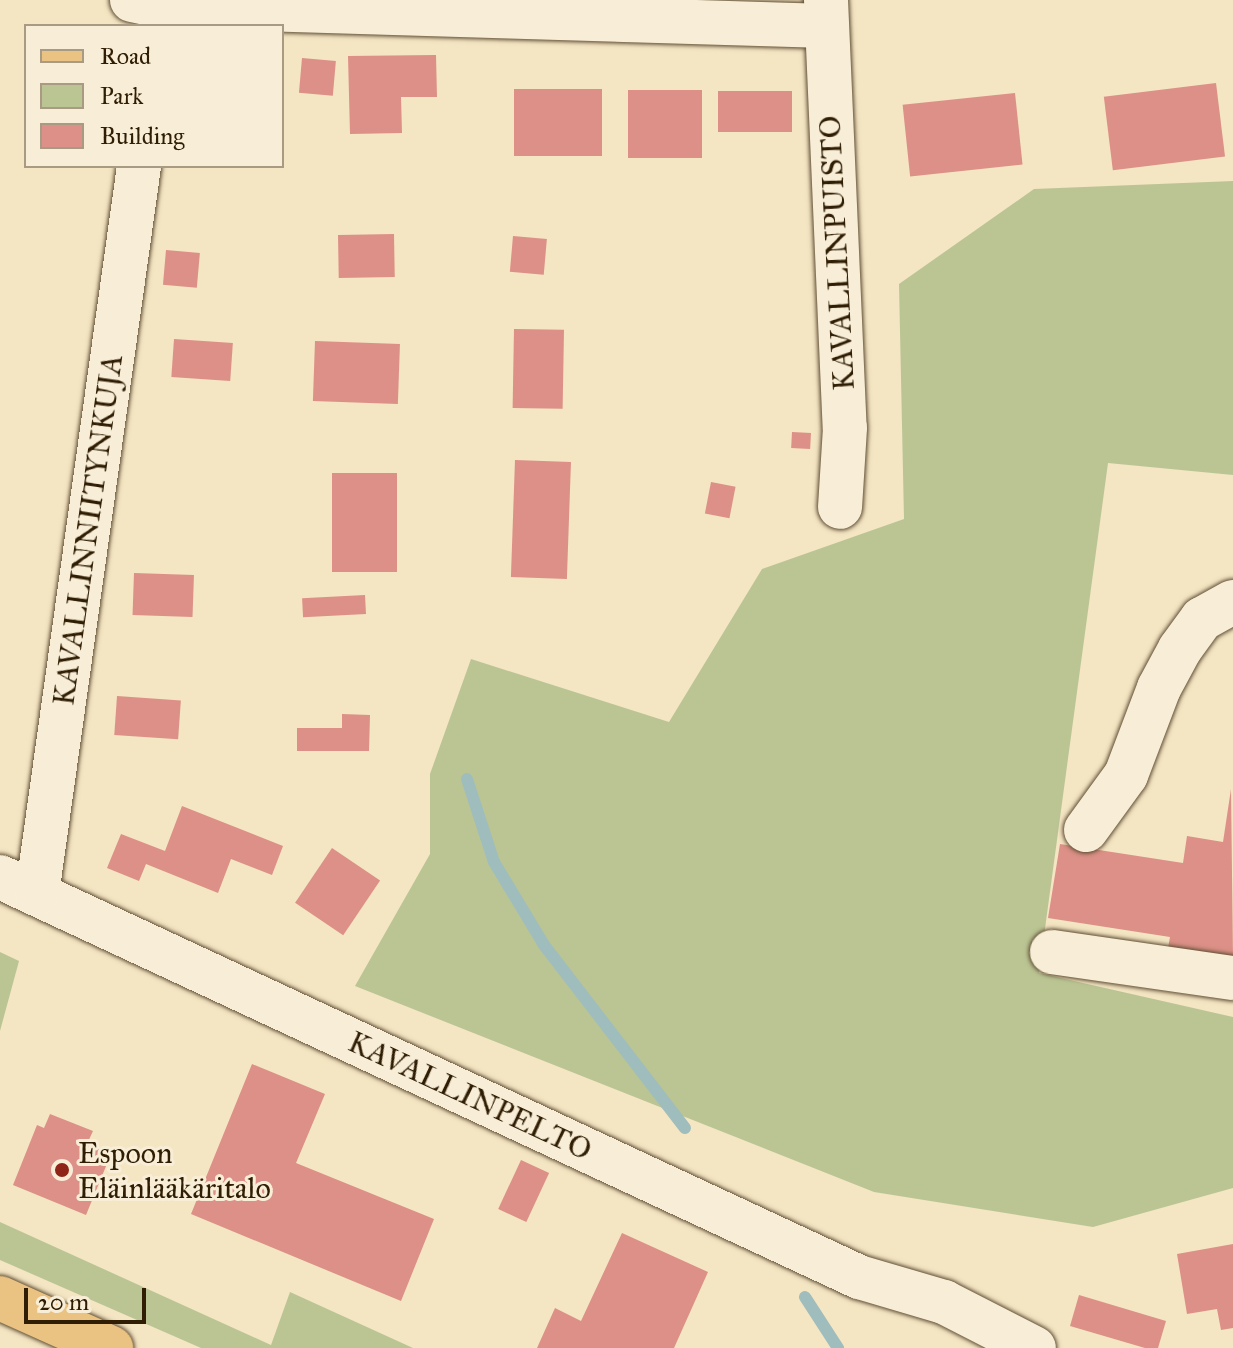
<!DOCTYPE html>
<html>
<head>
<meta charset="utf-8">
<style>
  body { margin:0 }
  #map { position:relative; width:1233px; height:1348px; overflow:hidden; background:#f4e5c3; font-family:"IM FELL Great Primer",serif }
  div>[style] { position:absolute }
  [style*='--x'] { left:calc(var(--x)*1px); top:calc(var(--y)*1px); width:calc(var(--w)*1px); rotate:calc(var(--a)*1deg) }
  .green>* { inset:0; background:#bbc594 }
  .stream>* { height:12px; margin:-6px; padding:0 6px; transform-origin:6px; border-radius:6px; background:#9fbdbd }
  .building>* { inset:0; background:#dc9087; transform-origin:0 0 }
  .roads { filter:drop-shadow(0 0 2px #604f34) drop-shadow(0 0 2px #604f34) }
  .minor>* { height:44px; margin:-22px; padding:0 22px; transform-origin:22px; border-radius:22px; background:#f8eed8 }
  .major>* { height:44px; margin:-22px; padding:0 22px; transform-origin:22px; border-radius:22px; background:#eac282 }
  .dots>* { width:22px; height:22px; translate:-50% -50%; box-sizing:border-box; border:4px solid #f8eed8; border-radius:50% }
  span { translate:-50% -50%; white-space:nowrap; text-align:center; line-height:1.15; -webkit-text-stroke:6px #f8eed8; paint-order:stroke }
  .street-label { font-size:30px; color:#2f1d04 }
  .poi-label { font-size:30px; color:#2f1d04 }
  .left { translate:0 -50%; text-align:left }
  .legend { position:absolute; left:24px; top:24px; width:260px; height:144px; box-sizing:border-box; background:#f8eed8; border:2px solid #a89a83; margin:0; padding:10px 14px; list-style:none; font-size:24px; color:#2f1d04 }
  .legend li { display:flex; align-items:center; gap:16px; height:40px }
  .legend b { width:40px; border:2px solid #a89a83 }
  .scale { position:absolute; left:24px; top:1288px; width:122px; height:36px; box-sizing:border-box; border:4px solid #2f1d04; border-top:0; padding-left:10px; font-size:24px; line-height:28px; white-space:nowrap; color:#2f1d04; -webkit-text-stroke:6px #f8eed8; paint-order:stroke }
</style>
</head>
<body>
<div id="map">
  <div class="green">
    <div style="clip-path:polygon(1233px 181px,1233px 475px,1108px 463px,1039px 973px,1233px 1017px,1233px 1188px,1093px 1227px,874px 1192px,355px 986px,430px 854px,430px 774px,471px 659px,669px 722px,762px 569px,904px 519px,899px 284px,1034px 189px)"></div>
    <div style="clip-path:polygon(0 952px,19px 961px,0 1031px)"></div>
    <div style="clip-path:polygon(0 1222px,271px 1345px,290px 1292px,413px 1348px,201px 1348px,0 1260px)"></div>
  </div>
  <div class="stream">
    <div style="--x:467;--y:779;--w:87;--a:72"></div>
    <div style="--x:494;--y:862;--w:97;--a:58.9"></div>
    <div style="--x:544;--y:945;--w:231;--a:52.4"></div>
    <div style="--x:805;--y:1297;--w:61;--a:57.1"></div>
  </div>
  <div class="building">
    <div style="clip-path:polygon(436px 55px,437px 97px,401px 97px,402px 133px,350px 134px,348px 56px)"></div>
    <div style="left:302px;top:58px;width:34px;height:35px;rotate:5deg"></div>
    <div style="left:1216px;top:83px;width:74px;height:113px;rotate:83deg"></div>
    <div style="left:602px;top:89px;width:67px;height:88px;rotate:90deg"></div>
    <div style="left:628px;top:90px;width:74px;height:68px"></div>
    <div style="left:792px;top:91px;width:41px;height:74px;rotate:90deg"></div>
    <div style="left:1015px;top:93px;width:72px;height:113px;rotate:84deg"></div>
    <div style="left:394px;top:234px;width:43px;height:56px;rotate:89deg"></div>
    <div style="left:513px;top:236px;width:34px;height:36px;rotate:5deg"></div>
    <div style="left:166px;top:250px;width:34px;height:35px;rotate:5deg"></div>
    <div style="left:514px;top:329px;width:50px;height:79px;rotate:1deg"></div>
    <div style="left:174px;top:339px;width:59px;height:38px;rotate:4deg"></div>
    <div style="left:315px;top:341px;width:85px;height:60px;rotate:2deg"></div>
    <div style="left:792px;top:432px;width:19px;height:16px;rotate:3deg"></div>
    <div style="left:515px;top:460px;width:56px;height:117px;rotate:2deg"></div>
    <div style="left:332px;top:473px;width:65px;height:99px"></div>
    <div style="left:711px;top:482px;width:25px;height:32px;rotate:11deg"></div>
    <div style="left:134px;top:573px;width:60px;height:42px;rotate:2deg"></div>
    <div style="left:365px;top:595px;width:19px;height:63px;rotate:87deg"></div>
    <div style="left:117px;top:696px;width:64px;height:39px;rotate:4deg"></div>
    <div style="clip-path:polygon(342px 714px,370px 715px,369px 751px,297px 751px,297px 728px,342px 728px)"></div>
    <div style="clip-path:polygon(1231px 789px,1233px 958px,1168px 948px,1170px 937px,1048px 918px,1060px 844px,1183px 863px,1187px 836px,1223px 842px)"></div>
    <div style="clip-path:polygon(182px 806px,283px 846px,272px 875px,231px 859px,218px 893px,146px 864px,139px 881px,107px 868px,121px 834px,165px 851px)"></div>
    <div style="left:332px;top:848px;width:58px;height:66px;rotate:34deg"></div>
    <div style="clip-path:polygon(252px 1064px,325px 1094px,296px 1163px,434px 1219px,401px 1301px,191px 1214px)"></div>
    <div style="clip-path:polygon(50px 1114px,93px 1131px,87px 1144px,111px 1154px,86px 1215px,13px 1185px,37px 1125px,44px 1128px)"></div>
    <div style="left:521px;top:1160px;width:31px;height:54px;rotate:25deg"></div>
    <div style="clip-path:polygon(622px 1233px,708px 1272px,674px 1348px,537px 1348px,555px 1308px,581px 1321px)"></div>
    <div style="clip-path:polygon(1233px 1244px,1233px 1328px,1221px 1330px,1217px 1309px,1187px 1314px,1177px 1254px)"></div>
    <div style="clip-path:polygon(1079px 1295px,1166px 1321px,1158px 1348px,1145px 1348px,1070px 1326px)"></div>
  </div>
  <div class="roads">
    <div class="minor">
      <div style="--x:132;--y:0;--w:30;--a:12"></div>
      <div style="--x:161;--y:6;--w:666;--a:1.72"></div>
      <div style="--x:826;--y:0;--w:428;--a:87.5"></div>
      <div style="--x:845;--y:428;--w:79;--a:93.6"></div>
      <div style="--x:1086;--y:830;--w:68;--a:-54"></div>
      <div style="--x:1126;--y:775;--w:93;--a:-69.2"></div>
      <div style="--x:1159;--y:688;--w:44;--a:-61.7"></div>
      <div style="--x:1180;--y:649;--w:37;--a:-54"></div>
      <div style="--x:1202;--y:619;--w:35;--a:-29"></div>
      <div style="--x:0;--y:877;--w:948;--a:24.97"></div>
      <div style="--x:859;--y:1277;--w:89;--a:16.4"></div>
      <div style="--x:944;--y:1302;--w:101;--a:27.1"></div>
      <div style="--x:37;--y:894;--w:735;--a:-82.02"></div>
      <div style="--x:1052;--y:952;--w:183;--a:8.2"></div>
    </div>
    <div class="major">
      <div style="--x:0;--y:1298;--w:122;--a:24.2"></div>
    </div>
  </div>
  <div class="dots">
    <div style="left:62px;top:1170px;background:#8f2418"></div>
  </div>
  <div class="street-label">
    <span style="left:837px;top:253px;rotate:-93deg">KAVALLINPUISTO</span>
    <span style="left:88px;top:530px;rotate:-82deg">KAVALLINNIITYNKUJA</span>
    <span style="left:470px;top:1096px;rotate:25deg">KAVALLINPELTO</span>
  </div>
  <div class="poi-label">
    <span class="left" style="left:78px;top:1170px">Espoon<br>Eläinlääkäritalo</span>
  </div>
  <ul class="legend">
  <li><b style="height:10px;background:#eac282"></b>Road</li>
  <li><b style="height:22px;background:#bbc594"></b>Park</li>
  <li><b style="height:22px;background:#dc9087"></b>Building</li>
  </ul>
  <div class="scale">20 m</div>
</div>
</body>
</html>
